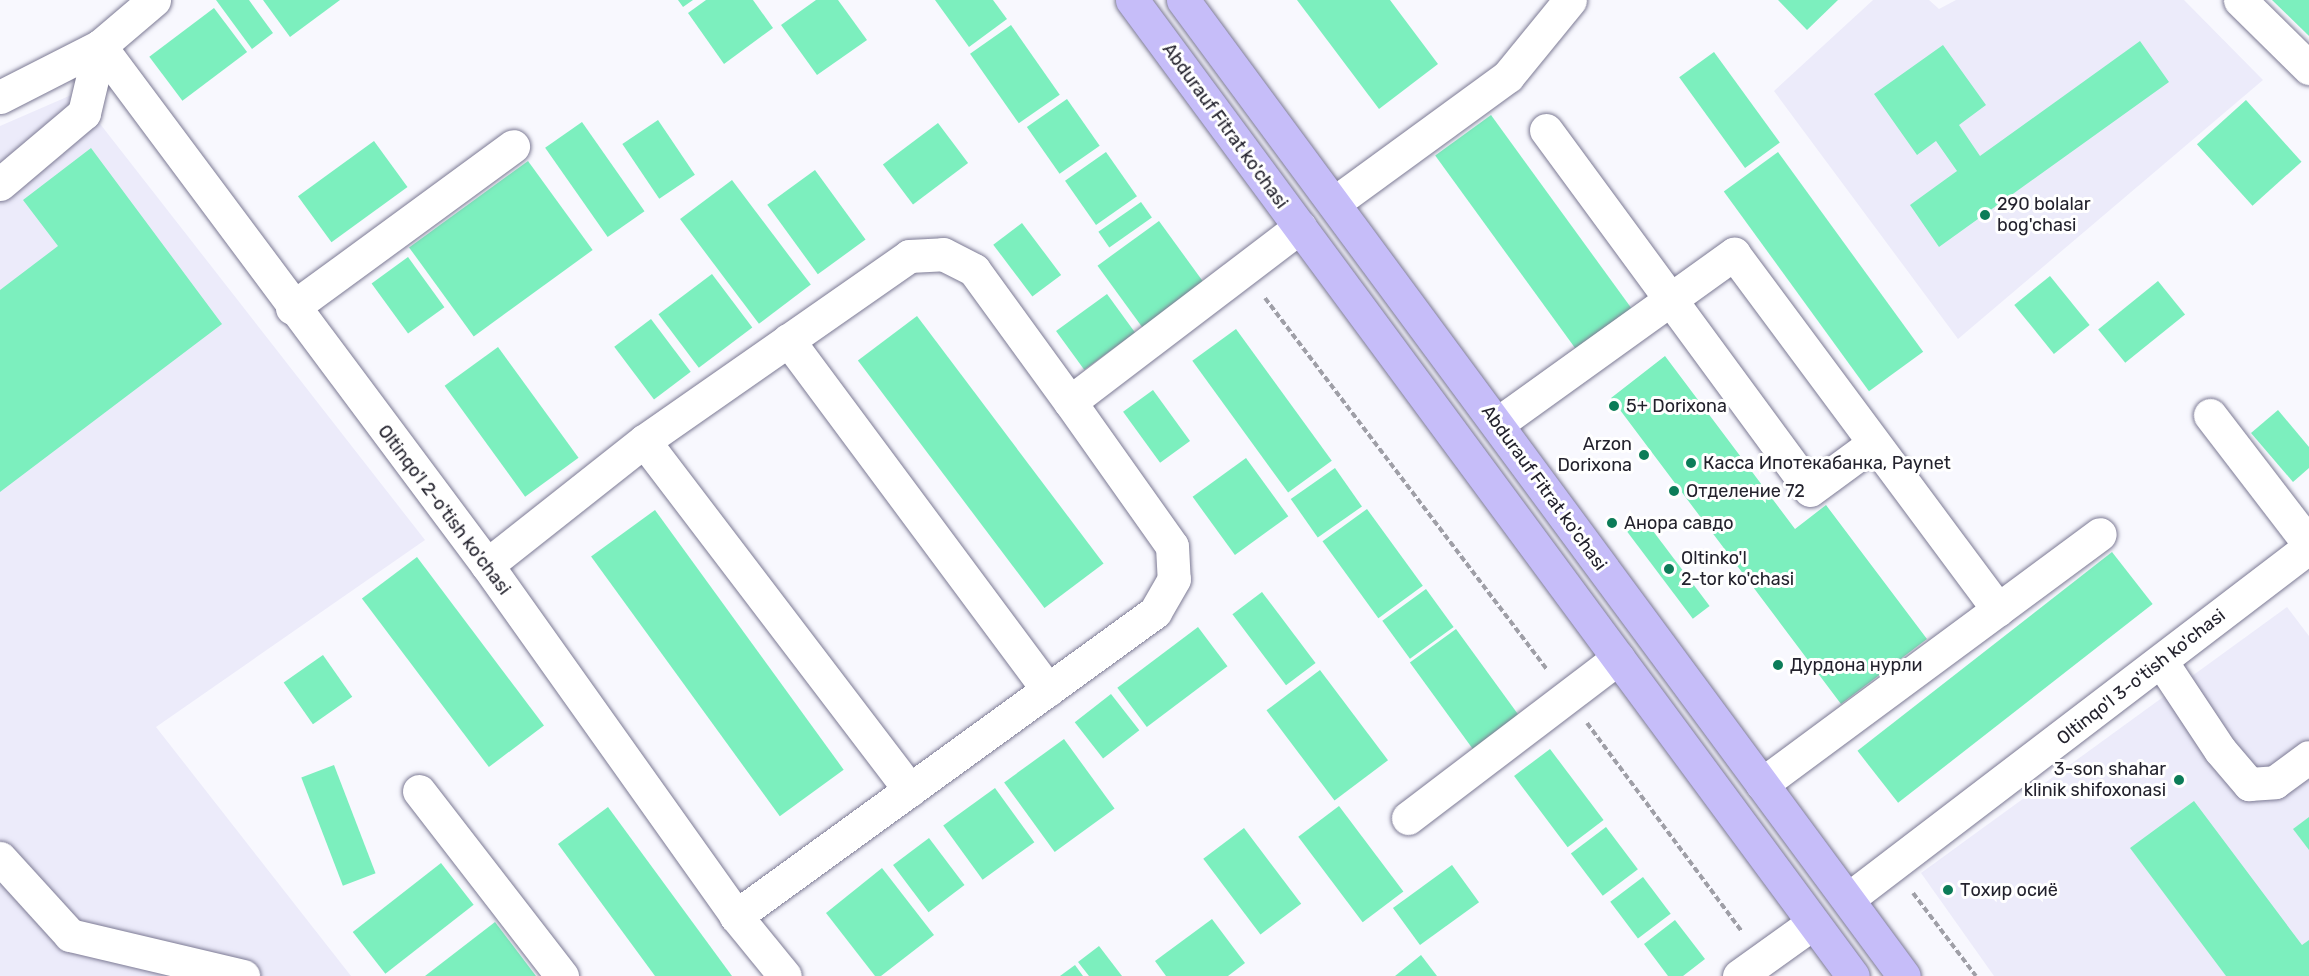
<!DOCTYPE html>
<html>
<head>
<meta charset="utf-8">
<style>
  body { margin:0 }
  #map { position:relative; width:2309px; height:976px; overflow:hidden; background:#f8f8fe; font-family:Rubik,sans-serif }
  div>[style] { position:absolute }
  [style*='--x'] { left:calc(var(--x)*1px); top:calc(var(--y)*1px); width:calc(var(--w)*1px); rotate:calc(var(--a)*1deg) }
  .built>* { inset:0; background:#ecebfa }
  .building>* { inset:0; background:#7cefbe; transform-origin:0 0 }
  .path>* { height:4px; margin-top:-2px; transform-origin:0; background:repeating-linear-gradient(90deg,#9f9fa7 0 6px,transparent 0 9px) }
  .roads { filter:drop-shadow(0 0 2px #7c7a94) drop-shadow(0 0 2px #7c7a94) }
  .minor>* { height:33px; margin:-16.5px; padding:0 16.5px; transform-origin:16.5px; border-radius:16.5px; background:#fff }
  .major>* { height:33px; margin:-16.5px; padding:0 16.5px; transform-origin:16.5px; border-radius:16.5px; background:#c6bdf9 }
  .dots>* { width:16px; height:16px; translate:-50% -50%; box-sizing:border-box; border:3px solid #fff; border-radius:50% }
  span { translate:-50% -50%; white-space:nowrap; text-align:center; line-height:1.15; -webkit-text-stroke:6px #fff; paint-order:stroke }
  .street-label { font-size:18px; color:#23222d }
  .poi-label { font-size:18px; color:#23222d }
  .left { translate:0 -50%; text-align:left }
  .right { translate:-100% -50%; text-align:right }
</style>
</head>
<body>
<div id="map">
  <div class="built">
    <div style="clip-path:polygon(1873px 0,1929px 0,1939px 9px,1956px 0,2184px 0,2263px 80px,1958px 339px,1774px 91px)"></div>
    <div style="clip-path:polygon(76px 93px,425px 540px,156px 727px,351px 976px,0 976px,0 126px)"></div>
    <div style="clip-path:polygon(2287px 607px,2309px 636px,2309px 976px,1994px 976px,1921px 873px)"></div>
  </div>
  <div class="building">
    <div style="clip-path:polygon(216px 0,249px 0,273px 33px,252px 49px)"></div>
    <div style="clip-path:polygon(263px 0,340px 0,290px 37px)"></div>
    <div style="clip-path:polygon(678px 0,693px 0,683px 7px)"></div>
    <div style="clip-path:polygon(706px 0,753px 0,773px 28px,724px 64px,688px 13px)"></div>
    <div style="clip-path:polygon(816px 0,838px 0,867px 40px,817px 75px,781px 25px)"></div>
    <div style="clip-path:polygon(935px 0,993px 0,1007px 19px,969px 47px)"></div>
    <div style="clip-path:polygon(1297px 0,1390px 0,1438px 64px,1379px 109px)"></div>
    <div style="clip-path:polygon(1778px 0,1838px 0,1807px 30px)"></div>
    <div style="clip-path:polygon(2272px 0,2309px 0,2309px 36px)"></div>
    <div style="left:214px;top:8px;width:55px;height:81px;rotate:53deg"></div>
    <div style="left:1011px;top:25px;width:85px;height:50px;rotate:55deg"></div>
    <div style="clip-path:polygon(2140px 41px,2169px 82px,1939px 247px,1910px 205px,1957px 171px,1936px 141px,1917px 155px,1874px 94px,1943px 45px,1986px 105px,1959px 125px,1980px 156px)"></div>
    <div style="left:1714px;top:52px;width:112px;height:43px;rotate:54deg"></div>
    <div style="left:1067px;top:99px;width:57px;height:49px;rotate:55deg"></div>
    <div style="left:2246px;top:100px;width:83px;height:66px;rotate:48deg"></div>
    <div style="left:1491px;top:115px;width:242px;height:69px;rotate:54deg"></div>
    <div style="left:658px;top:120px;width:66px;height:43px;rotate:56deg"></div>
    <div style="left:582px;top:122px;width:109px;height:45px;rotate:55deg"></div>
    <div style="left:938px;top:123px;width:50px;height:69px;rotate:53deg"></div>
    <div style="left:374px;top:141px;width:57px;height:94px;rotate:54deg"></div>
    <div style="clip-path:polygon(91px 148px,222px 324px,0 492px,0 290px,58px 246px,23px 200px)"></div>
    <div style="left:1106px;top:152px;width:54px;height:50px;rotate:55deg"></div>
    <div style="left:1778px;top:152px;width:247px;height:67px;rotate:54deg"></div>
    <div style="left:528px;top:161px;width:110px;height:147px;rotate:54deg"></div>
    <div style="left:815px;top:170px;width:86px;height:59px;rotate:54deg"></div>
    <div style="left:732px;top:180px;width:131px;height:65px;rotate:53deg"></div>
    <div style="left:1141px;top:202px;width:19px;height:52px;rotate:55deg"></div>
    <div style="left:1159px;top:221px;width:77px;height:76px;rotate:54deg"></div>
    <div style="left:1022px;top:223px;width:65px;height:36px;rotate:53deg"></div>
    <div style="left:408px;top:257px;width:62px;height:45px;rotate:54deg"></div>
    <div style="left:712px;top:274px;width:67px;height:67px;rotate:53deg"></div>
    <div style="left:2050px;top:276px;width:63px;height:46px;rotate:51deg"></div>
    <div style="left:2158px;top:281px;width:43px;height:77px;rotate:51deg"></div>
    <div style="left:1107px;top:294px;width:48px;height:63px;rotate:54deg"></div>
    <div style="left:917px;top:316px;width:310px;height:74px;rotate:53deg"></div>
    <div style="left:651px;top:319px;width:66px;height:46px;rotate:53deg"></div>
    <div style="left:1236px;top:329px;width:163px;height:54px;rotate:54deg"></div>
    <div style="left:498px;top:347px;width:137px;height:66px;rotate:54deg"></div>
    <div style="clip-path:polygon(1665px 356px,1795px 529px,1826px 505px,1927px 639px,1841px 704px,1611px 398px)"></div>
    <div style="left:1153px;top:390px;width:63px;height:37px;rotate:54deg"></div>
    <div style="clip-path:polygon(2278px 410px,2309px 447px,2309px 468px,2293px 482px,2251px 433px)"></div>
    <div style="left:1246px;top:458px;width:72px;height:66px;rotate:54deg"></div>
    <div style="left:1335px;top:468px;width:47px;height:54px;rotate:55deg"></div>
    <div style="left:1367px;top:509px;width:95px;height:55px;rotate:54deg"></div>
    <div style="left:655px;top:510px;width:321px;height:79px;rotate:54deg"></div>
    <div style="left:1644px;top:519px;width:109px;height:21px;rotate:53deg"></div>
    <div style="left:2112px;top:552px;width:66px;height:323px;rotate:52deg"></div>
    <div style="left:417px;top:557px;width:211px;height:69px;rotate:53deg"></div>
    <div style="left:1426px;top:589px;width:47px;height:54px;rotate:54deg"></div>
    <div style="left:1262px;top:592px;width:89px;height:37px;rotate:53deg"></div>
    <div style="left:1198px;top:627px;width:49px;height:101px;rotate:53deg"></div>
    <div style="left:1456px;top:629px;width:112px;height:57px;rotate:54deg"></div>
    <div style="left:323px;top:655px;width:51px;height:48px;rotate:55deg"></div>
    <div style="left:1320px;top:670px;width:113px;height:67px;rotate:53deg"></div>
    <div style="left:1111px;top:694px;width:46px;height:46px;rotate:52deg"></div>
    <div style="left:1064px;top:739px;width:86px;height:74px;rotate:54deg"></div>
    <div style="left:1550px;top:749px;width:89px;height:45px;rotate:53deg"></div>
    <div style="left:334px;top:765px;width:116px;height:35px;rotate:69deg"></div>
    <div style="left:995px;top:788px;width:67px;height:64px;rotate:54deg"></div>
    <div style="clip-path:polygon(2194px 801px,2302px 945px,2309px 940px,2309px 976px,2226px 976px,2130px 848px)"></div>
    <div style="left:1339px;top:806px;width:107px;height:51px;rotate:53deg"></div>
    <div style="clip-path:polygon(608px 807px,732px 976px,655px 976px,558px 844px)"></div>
    <div style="clip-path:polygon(2309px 817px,2309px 850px,2293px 829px)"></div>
    <div style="left:1606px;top:827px;width:53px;height:44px;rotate:53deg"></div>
    <div style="left:1244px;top:828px;width:95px;height:51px;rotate:53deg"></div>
    <div style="left:929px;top:838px;width:59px;height:45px;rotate:53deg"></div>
    <div style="left:441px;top:863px;width:53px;height:112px;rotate:52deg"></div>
    <div style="left:1452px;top:865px;width:46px;height:73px;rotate:54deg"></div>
    <div style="clip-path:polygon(882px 868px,934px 935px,881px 976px,875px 976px,826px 913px)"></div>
    <div style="left:1643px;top:877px;width:46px;height:41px;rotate:53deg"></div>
    <div style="clip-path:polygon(1212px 919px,1245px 963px,1228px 976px,1166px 976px,1155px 961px)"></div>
    <div style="clip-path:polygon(1675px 920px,1705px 959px,1683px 976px,1668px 976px,1644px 944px)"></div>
    <div style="clip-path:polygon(495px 922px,536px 976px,425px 976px)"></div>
    <div style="clip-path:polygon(1099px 946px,1122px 976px,1089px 976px,1078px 962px)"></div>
    <div style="clip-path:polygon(1421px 955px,1437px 976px,1395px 976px)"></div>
    <div style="clip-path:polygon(1075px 965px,1083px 976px,1060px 976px)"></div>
  </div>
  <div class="path">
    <div style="--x:1265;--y:298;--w:466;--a:52.8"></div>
    <div style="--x:1587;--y:723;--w:260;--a:53.4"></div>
    <div style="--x:1913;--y:893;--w:104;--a:52.8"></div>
  </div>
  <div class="roads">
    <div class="minor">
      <div style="--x:2240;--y:0;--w:97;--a:44.6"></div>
      <div style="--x:100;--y:46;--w:647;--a:53.29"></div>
      <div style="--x:487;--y:565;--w:430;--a:54.6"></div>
      <div style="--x:736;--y:916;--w:77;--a:50.8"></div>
      <div style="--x:0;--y:97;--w:112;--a:-27"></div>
      <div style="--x:100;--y:46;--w:71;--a:-40.4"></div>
      <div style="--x:1546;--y:130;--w:446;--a:53.7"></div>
      <div style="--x:1810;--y:490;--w:79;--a:-36.3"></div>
      <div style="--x:0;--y:184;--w:110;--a:-40.2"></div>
      <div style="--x:84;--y:113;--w:69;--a:-76.6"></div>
      <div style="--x:1334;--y:203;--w:215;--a:-36.1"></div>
      <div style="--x:1508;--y:76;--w:98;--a:-50.8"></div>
      <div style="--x:292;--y:308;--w:274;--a:-36.2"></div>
      <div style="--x:788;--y:340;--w:436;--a:53.4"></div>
      <div style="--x:1070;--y:402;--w:289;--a:-37.3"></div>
      <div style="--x:2210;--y:415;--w:163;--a:52.5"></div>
      <div style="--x:1497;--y:424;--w:292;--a:-35.7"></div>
      <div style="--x:1734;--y:254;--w:443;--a:53.4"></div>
      <div style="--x:644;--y:441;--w:439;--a:52.7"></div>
      <div style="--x:487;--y:565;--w:200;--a:-38.3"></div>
      <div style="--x:644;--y:441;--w:323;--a:-34.9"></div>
      <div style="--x:909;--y:256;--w:34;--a:-3"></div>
      <div style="--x:943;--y:254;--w:35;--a:27"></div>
      <div style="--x:974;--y:270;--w:163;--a:54"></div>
      <div style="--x:1070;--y:402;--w:176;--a:54.7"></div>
      <div style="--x:1172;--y:546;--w:33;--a:87"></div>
      <div style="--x:1174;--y:579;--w:38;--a:120"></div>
      <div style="--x:1155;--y:612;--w:518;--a:144.04"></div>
      <div style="--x:2161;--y:661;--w:107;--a:56.5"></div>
      <div style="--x:2220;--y:750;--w:45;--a:49.5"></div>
      <div style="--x:2249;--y:784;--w:26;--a:-4"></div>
      <div style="--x:2275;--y:782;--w:42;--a:-36.3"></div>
      <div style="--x:1762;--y:784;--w:420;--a:-36.5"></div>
      <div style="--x:419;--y:791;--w:234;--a:52.3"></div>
      <div style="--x:1408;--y:818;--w:264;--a:-37.3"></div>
      <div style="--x:0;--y:858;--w:104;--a:47.7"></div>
      <div style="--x:70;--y:935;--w:178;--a:13.3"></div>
      <div style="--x:1848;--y:899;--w:580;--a:-37.36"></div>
      <div style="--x:1739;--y:976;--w:91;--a:-35.6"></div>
    </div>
    <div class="major">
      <div style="--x:1132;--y:0;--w:1213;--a:53.55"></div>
      <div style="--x:1183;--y:0;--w:1213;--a:53.55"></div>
    </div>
  </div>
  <div class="dots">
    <div style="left:1985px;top:215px;background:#0c7c58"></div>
    <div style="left:1614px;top:406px;background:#0c7c58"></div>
    <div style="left:1644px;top:455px;background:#0c7c58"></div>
    <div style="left:1691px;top:463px;background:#0c7c58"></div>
    <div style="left:1674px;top:491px;background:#0c7c58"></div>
    <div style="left:1612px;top:523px;background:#0c7c58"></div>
    <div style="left:1669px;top:569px;background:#0c7c58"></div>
    <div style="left:1778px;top:665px;background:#0c7c58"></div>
    <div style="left:2179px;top:780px;background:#0c7c58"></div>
    <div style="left:1948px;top:890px;background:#0c7c58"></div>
  </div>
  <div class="street-label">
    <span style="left:1225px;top:126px;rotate:54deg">Abdurauf Fitrat ko'chasi</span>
    <span style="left:1544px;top:488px;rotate:54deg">Abdurauf Fitrat ko'chasi</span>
    <span style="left:444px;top:510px;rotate:53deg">Oltinqo'l 2-o'tish ko'chasi</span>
    <span style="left:2141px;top:677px;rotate:-38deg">Oltinqo'l 3-o'tish ko'chasi</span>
  </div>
  <div class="poi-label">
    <span class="left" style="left:1997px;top:215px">290 bolalar<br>bog'chasi</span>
    <span class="left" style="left:1626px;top:406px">5+ Dorixona</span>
    <span class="right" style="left:1632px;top:455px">Arzon<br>Dorixona</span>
    <span class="left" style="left:1703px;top:463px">Касса Ипотекабанка, Paynet</span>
    <span class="left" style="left:1686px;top:491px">Отделение 72</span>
    <span class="left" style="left:1624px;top:523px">Анора савдо</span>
    <span class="left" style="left:1681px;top:569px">Oltinko'l<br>2-tor ko'chasi</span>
    <span class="left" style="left:1790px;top:665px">Дурдона нурли</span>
    <span class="right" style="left:2166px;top:780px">3-son shahar<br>klinik shifoxonasi</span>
    <span class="left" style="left:1960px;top:890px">Тохир осиё</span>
  </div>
</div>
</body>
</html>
